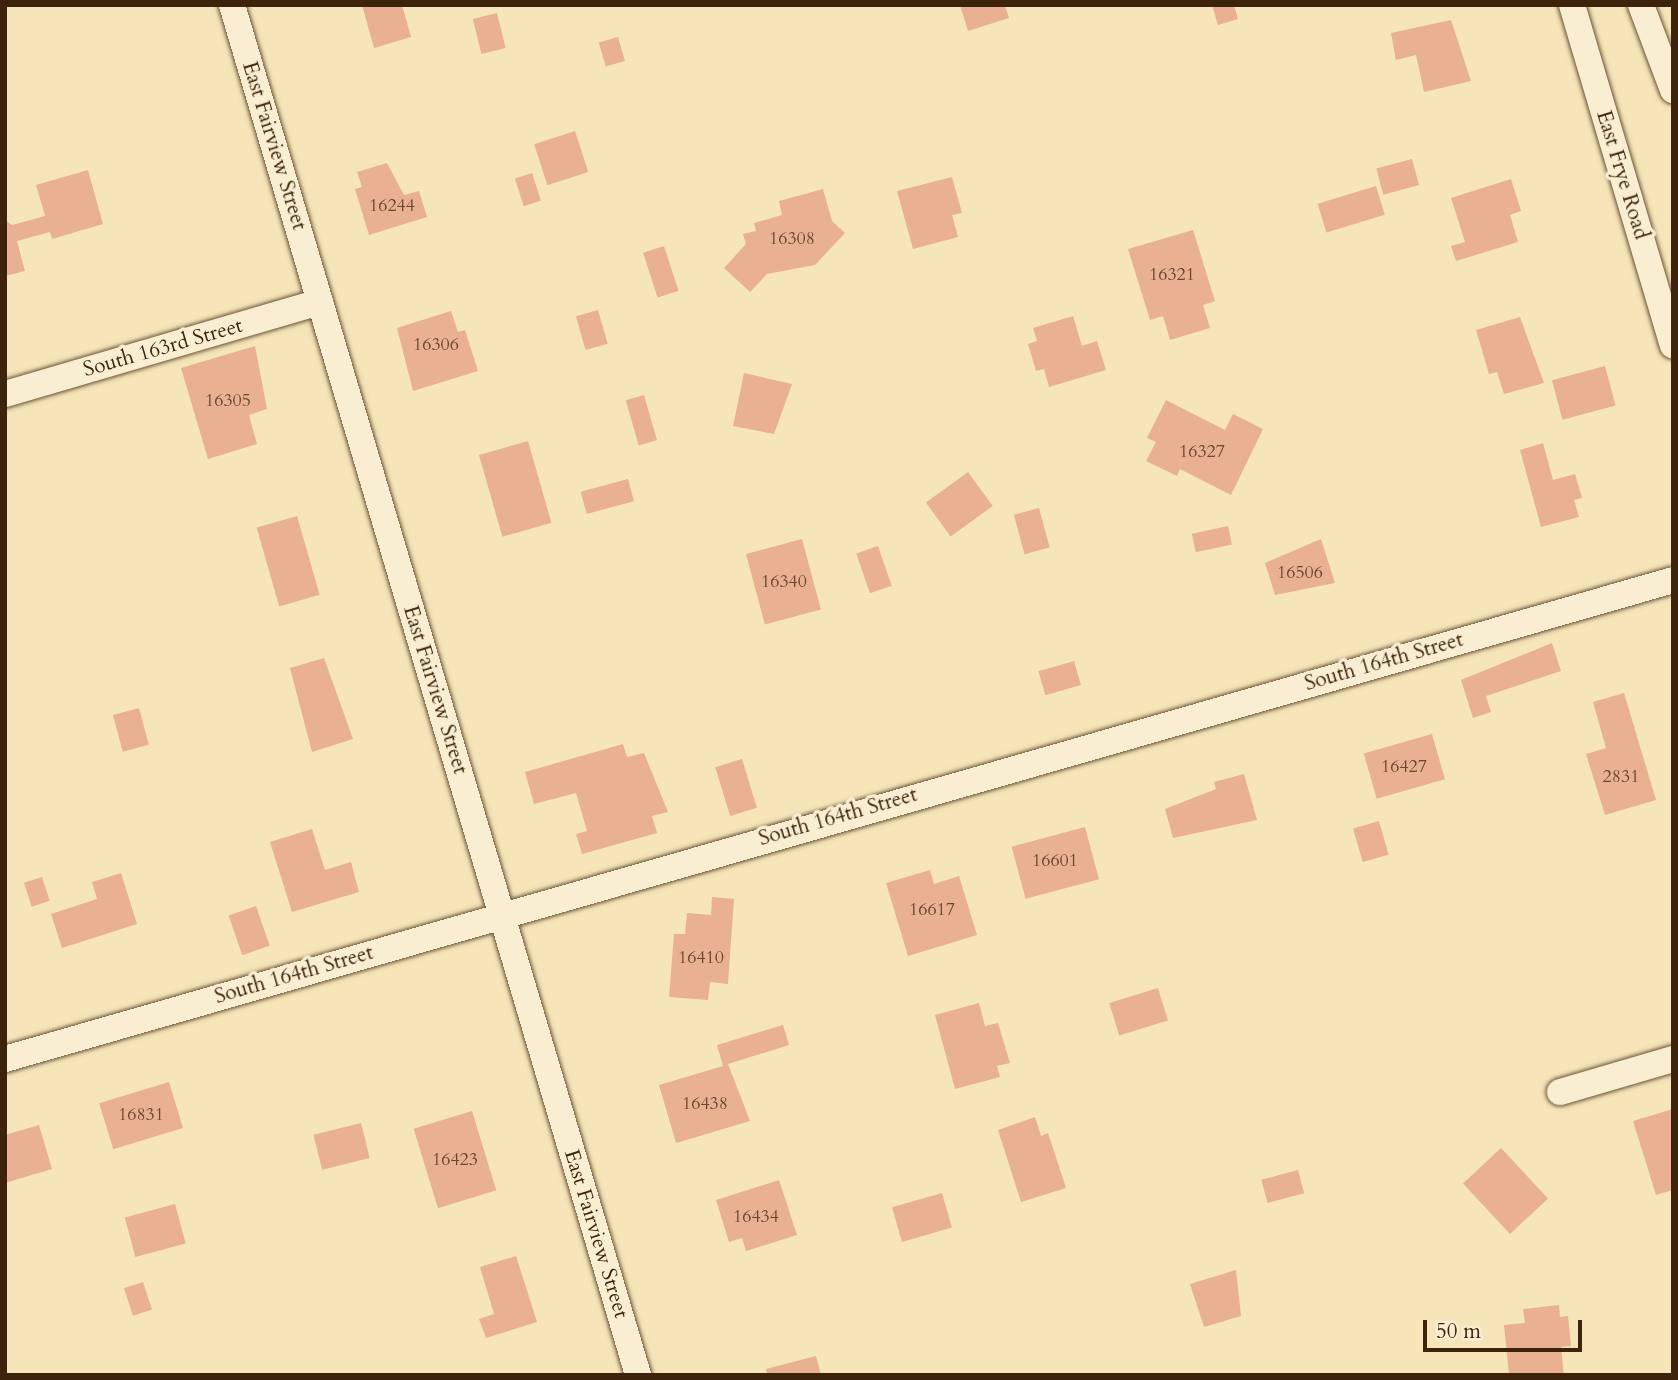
<!DOCTYPE html>
<html>
<head>
<meta charset="utf-8">
<style>
  body { margin:0 }
  #map { position:relative; width:1678px; height:1380px; overflow:hidden; background:#f6e5b9; font-family:Cardo,serif }
  div>[style] { position:absolute }
  [style*='--x'] { left:calc(var(--x)*1px); top:calc(var(--y)*1px); width:calc(var(--w)*1px); rotate:calc(var(--a)*1deg) }
  .building>* { inset:0; background:#e9b192; transform-origin:0 0 }
  .roads { filter:drop-shadow(0 0 2px #6c5437) drop-shadow(0 0 2px #6c5437) }
  .minor>* { height:26px; margin:-13px; padding:0 13px; transform-origin:13px; border-radius:13px; background:#f9eed2 }
  span { translate:-50% -50%; white-space:nowrap; text-align:center; line-height:1.15; -webkit-text-stroke:7px #f9eed2; paint-order:stroke }
  .number-label { font-size:18px; color:#69462e }
  .number-label span { -webkit-text-stroke-width:0 }
  .street-label { font-size:21px; color:#3e230c }
  .frame { position:absolute; inset:0; border:7px solid #3e230c; pointer-events:none }
  .scale { position:absolute; left:1423px; top:1320px; width:159px; height:32px; box-sizing:border-box; border:4px solid #3e230c; border-top:0; padding-left:9px; font-size:21px; line-height:24px; white-space:nowrap; color:#3e230c; -webkit-text-stroke:5px #f9eed2; paint-order:stroke }
</style>
</head>
<body>
<div id="map">
  <div class="building">
    <div style="clip-path:polygon(362px 5px,402px 5px,411px 37px,374px 48px)"></div>
    <div style="clip-path:polygon(960px 5px,1005px 5px,1009px 18px,968px 31px)"></div>
    <div style="clip-path:polygon(1212px 5px,1234px 5px,1238px 19px,1218px 25px)"></div>
    <div style="left:497px;top:13px;width:36px;height:25px;rotate:76deg"></div>
    <div style="clip-path:polygon(1451px 20px,1471px 81px,1424px 92px,1416px 55px,1396px 60px,1391px 33px)"></div>
    <div style="left:618px;top:37px;width:25px;height:20px;rotate:74deg"></div>
    <div style="left:575px;top:131px;width:43px;height:43px;rotate:72deg"></div>
    <div style="left:1412px;top:159px;width:27px;height:37px;rotate:75deg"></div>
    <div style="clip-path:polygon(387px 163px,404px 195px,419px 191px,427px 217px,369px 235px,355px 189px,362px 187px,357px 172px)"></div>
    <div style="clip-path:polygon(88px 170px,103px 224px,52px 239px,50px 232px,17px 241px,25px 271px,5px 276px,5px 220px,12px 225px,45px 216px,36px 185px)"></div>
    <div style="left:532px;top:173px;width:29px;height:18px;rotate:72deg"></div>
    <div style="clip-path:polygon(952px 177px,962px 213px,952px 215px,958px 237px,913px 249px,897px 191px)"></div>
    <div style="clip-path:polygon(1511px 179px,1521px 211px,1510px 215px,1518px 242px,1456px 261px,1451px 246px,1465px 242px,1451px 198px)"></div>
    <div style="left:1376px;top:186px;width:30px;height:61px;rotate:73deg"></div>
    <div style="clip-path:polygon(823px 189px,832px 221px,845px 233px,815px 265px,767px 274px,750px 292px,724px 268px,746px 244px,743px 234px,756px 231px,754px 223px,782px 215px,779px 201px)"></div>
    <div style="clip-path:polygon(1193px 230px,1215px 301px,1203px 305px,1210px 328px,1170px 340px,1163px 316px,1150px 320px,1128px 249px)"></div>
    <div style="left:664px;top:246px;width:47px;height:22px;rotate:72deg"></div>
    <div style="left:598px;top:310px;width:35px;height:23px;rotate:74deg"></div>
    <div style="clip-path:polygon(451px 311px,458px 332px,465px 330px,478px 371px,413px 391px,397px 328px)"></div>
    <div style="clip-path:polygon(1073px 316px,1082px 346px,1097px 341px,1106px 370px,1049px 387px,1044px 369px,1036px 371px,1028px 344px,1037px 341px,1033px 328px)"></div>
    <div style="clip-path:polygon(1520px 317px,1544px 383px,1504px 394px,1497px 372px,1489px 374px,1476px 330px)"></div>
    <div style="clip-path:polygon(255px 346px,267px 409px,249px 415px,257px 444px,208px 459px,181px 368px)"></div>
    <div style="left:1605px;top:366px;width:41px;height:55px;rotate:75deg"></div>
    <div style="clip-path:polygon(744px 373px,792px 384px,774px 434px,733px 426px)"></div>
    <div style="left:644px;top:395px;width:47px;height:19px;rotate:74deg"></div>
    <div style="clip-path:polygon(1166px 400px,1225px 430px,1233px 414px,1263px 429px,1231px 495px,1180px 469px,1177px 476px,1146px 461px,1156px 442px,1147px 438px)"></div>
    <div style="left:528px;top:441px;width:85px;height:51px;rotate:74deg"></div>
    <div style="clip-path:polygon(1543px 443px,1553px 480px,1575px 474px,1582px 498px,1574px 500px,1579px 517px,1541px 527px,1520px 450px)"></div>
    <div style="left:968px;top:472px;width:42px;height:52px;rotate:54deg"></div>
    <div style="left:628px;top:479px;width:23px;height:49px;rotate:75deg"></div>
    <div style="left:1039px;top:508px;width:41px;height:26px;rotate:75deg"></div>
    <div style="left:297px;top:516px;width:82px;height:42px;rotate:74deg"></div>
    <div style="left:1228px;top:526px;width:19px;height:37px;rotate:78deg"></div>
    <div style="left:802px;top:539px;width:73px;height:58px;rotate:75deg"></div>
    <div style="clip-path:polygon(1321px 539px,1335px 583px,1275px 595px,1265px 563px)"></div>
    <div style="left:878px;top:546px;width:42px;height:23px;rotate:71deg"></div>
    <div style="clip-path:polygon(1552px 643px,1561px 671px,1486px 696px,1491px 712px,1473px 718px,1461px 680px)"></div>
    <div style="clip-path:polygon(324px 658px,353px 739px,312px 752px,290px 668px)"></div>
    <div style="left:1074px;top:661px;width:25px;height:37px;rotate:74deg"></div>
    <div style="clip-path:polygon(1624px 693px,1656px 800px,1605px 815px,1586px 754px,1606px 748px,1593px 702px)"></div>
    <div style="left:139px;top:708px;width:38px;height:27px;rotate:75deg"></div>
    <div style="left:1432px;top:734px;width:47px;height:71px;rotate:74deg"></div>
    <div style="clip-path:polygon(623px 744px,627px 757px,644px 753px,668px 812px,652px 816px,657px 833px,582px 854px,576px 834px,587px 831px,576px 793px,534px 804px,525px 772px)"></div>
    <div style="left:742px;top:759px;width:51px;height:28px;rotate:73deg"></div>
    <div style="clip-path:polygon(1244px 774px,1257px 820px,1173px 838px,1165px 809px,1216px 789px,1214px 782px)"></div>
    <div style="left:1379px;top:821px;width:35px;height:27px;rotate:74deg"></div>
    <div style="left:1085px;top:827px;width:54px;height:76px;rotate:75deg"></div>
    <div style="clip-path:polygon(312px 829px,325px 870px,351px 862px,359px 892px,292px 912px,270px 842px)"></div>
    <div style="clip-path:polygon(930px 870px,934px 884px,959px 876px,977px 935px,908px 956px,886px 883px)"></div>
    <div style="clip-path:polygon(121px 873px,137px 924px,62px 948px,51px 914px,97px 899px,92px 882px)"></div>
    <div style="left:42px;top:877px;width:25px;height:19px;rotate:72deg"></div>
    <div style="clip-path:polygon(712px 897px,734px 899px,728px 984px,710px 982px,708px 1000px,669px 997px,674px 934px,685px 934px,687px 913px,711px 915px)"></div>
    <div style="left:256px;top:906px;width:42px;height:29px;rotate:71deg"></div>
    <div style="left:1158px;top:988px;width:34px;height:51px;rotate:73deg"></div>
    <div style="clip-path:polygon(979px 1003px,985px 1026px,998px 1023px,1010px 1063px,997px 1066px,1000px 1077px,955px 1089px,935px 1015px)"></div>
    <div style="clip-path:polygon(783px 1025px,789px 1045px,728px 1064px,750px 1121px,676px 1143px,659px 1085px,723px 1066px,717px 1045px)"></div>
    <div style="left:169px;top:1082px;width:48px;height:73px;rotate:73deg"></div>
    <div style="clip-path:polygon(1673px 1109px,1673px 1190px,1656px 1195px,1633px 1121px)"></div>
    <div style="left:472px;top:1111px;width:83px;height:61px;rotate:73deg"></div>
    <div style="clip-path:polygon(1035px 1117px,1041px 1136px,1048px 1133px,1066px 1188px,1021px 1202px,998px 1130px)"></div>
    <div style="left:361px;top:1123px;width:36px;height:49px;rotate:76deg"></div>
    <div style="clip-path:polygon(39px 1125px,52px 1169px,5px 1183px,5px 1135px)"></div>
    <div style="left:1501px;top:1148px;width:69px;height:52px;rotate:47deg"></div>
    <div style="left:1298px;top:1170px;width:24px;height:38px;rotate:75deg"></div>
    <div style="clip-path:polygon(779px 1180px,797px 1235px,746px 1251px,742px 1238px,729px 1242px,716px 1200px)"></div>
    <div style="left:942px;top:1193px;width:36px;height:52px;rotate:74deg"></div>
    <div style="left:175px;top:1204px;width:41px;height:52px;rotate:75deg"></div>
    <div style="clip-path:polygon(516px 1256px,537px 1322px,486px 1338px,479px 1319px,494px 1314px,480px 1267px)"></div>
    <div style="clip-path:polygon(1236px 1270px,1241px 1316px,1204px 1327px,1190px 1284px)"></div>
    <div style="left:143px;top:1282px;width:29px;height:20px;rotate:72deg"></div>
    <div style="clip-path:polygon(1559px 1305px,1560px 1317px,1568px 1316px,1571px 1346px,1561px 1347px,1564px 1375px,1509px 1375px,1504px 1325px,1525px 1323px,1523px 1309px)"></div>
    <div style="clip-path:polygon(816px 1356px,821px 1375px,767px 1375px,766px 1369px)"></div>
  </div>
  <div class="roads">
    <div class="minor">
      <div style="--x:232;--y:5;--w:1429;--a:73.49"></div>
      <div style="--x:1572;--y:5;--w:355;--a:73.5"></div>
      <div style="--x:1641;--y:5;--w:91;--a:69.4"></div>
      <div style="--x:5;--y:394;--w:328;--a:-16.3"></div>
      <div style="--x:5;--y:1059;--w:1735;--a:-16.02"></div>
      <div style="--x:1560;--y:1092;--w:118;--a:-16.3"></div>
    </div>
  </div>
  <div class="number-label">
    <span style="left:392px;top:206px">16244</span>
    <span style="left:792px;top:239px">16308</span>
    <span style="left:1172px;top:275px">16321</span>
    <span style="left:436px;top:345px">16306</span>
    <span style="left:228px;top:401px">16305</span>
    <span style="left:1202px;top:452px">16327</span>
    <span style="left:1300px;top:573px">16506</span>
    <span style="left:784px;top:582px">16340</span>
    <span style="left:1404px;top:767px">16427</span>
    <span style="left:1621px;top:777px">2831</span>
    <span style="left:1055px;top:861px">16601</span>
    <span style="left:932px;top:910px">16617</span>
    <span style="left:701px;top:958px">16410</span>
    <span style="left:705px;top:1104px">16438</span>
    <span style="left:141px;top:1115px">16831</span>
    <span style="left:455px;top:1160px">16423</span>
    <span style="left:756px;top:1217px">16434</span>
  </div>
  <div class="street-label">
    <span style="left:274px;top:146px;rotate:73deg">East Fairview Street</span>
    <span style="left:1622px;top:175px;rotate:73deg">East Frye Road</span>
    <span style="left:163px;top:348px;rotate:-16deg">South 163rd Street</span>
    <span style="left:1384px;top:662px;rotate:-16deg">South 164th Street</span>
    <span style="left:435px;top:690px;rotate:73deg">East Fairview Street</span>
    <span style="left:838px;top:817px;rotate:-16deg">South 164th Street</span>
    <span style="left:294px;top:975px;rotate:-16deg">South 164th Street</span>
    <span style="left:596px;top:1234px;rotate:73deg">East Fairview Street</span>
  </div>
  <div class="frame"></div>
  <div class="scale">50 m</div>
</div>
</body>
</html>
